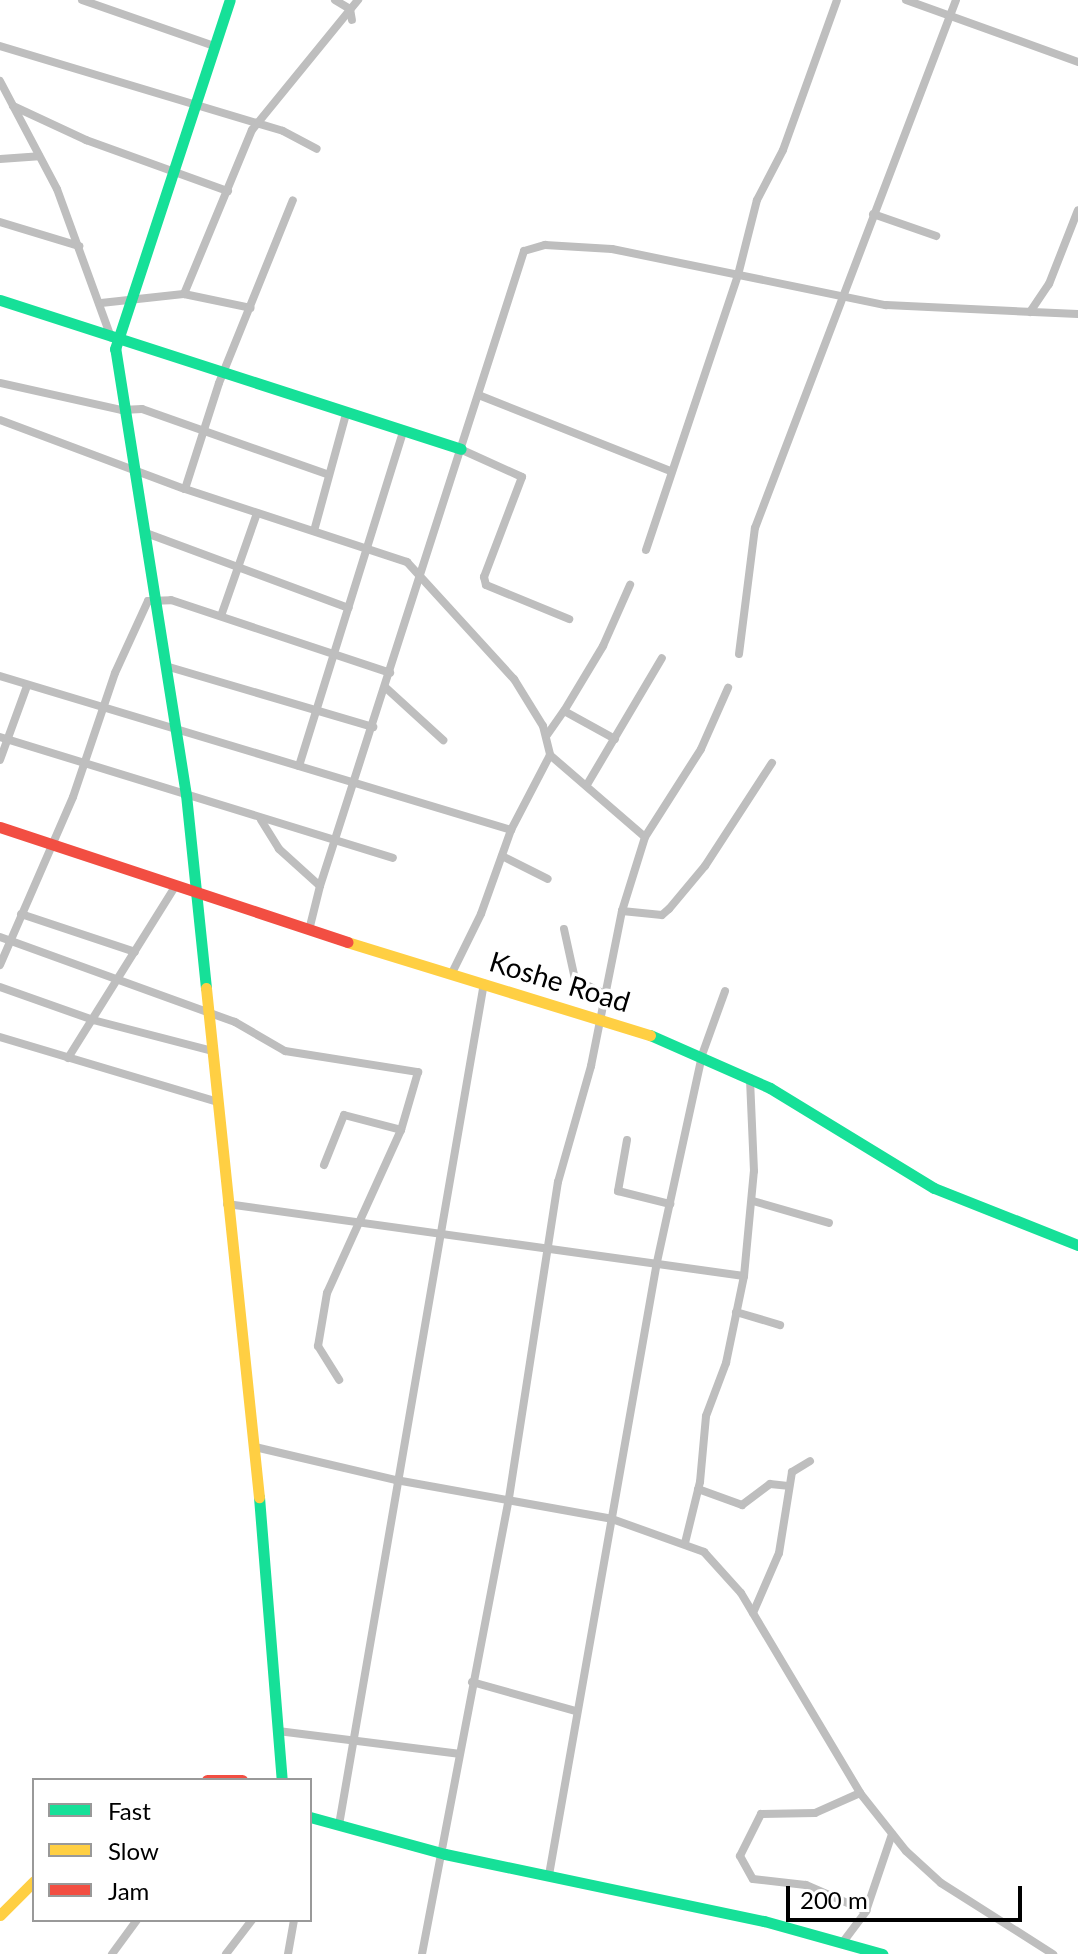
<!DOCTYPE html>
<html>
<head>
<meta charset="utf-8">
<style>
  body { margin:0 }
  #map { position:relative; width:1078px; height:1954px; overflow:hidden; background:#fff; font-family:Lato,sans-serif }
  div>[style] { position:absolute }
  [style*='--x'] { left:calc(var(--x)*1px); top:calc(var(--y)*1px); width:calc(var(--w)*1px); rotate:calc(var(--a)*1deg) }
  .street>* { height:8px; margin:-4px; padding:0 4px; transform-origin:4px; border-radius:4px; background:#bebebe }
  .fast>* { height:11px; margin:-5.5px; padding:0 5.5px; transform-origin:5.5px; border-radius:5.5px; background:#16e098 }
  .slow>* { height:11px; margin:-5.5px; padding:0 5.5px; transform-origin:5.5px; border-radius:5.5px; background:#ffcf43 }
  .jam>* { height:11px; margin:-5.5px; padding:0 5.5px; transform-origin:5.5px; border-radius:5.5px; background:#f24e42 }
  span { translate:-50% -50%; white-space:nowrap; text-align:center; line-height:1.15; -webkit-text-stroke:7px #fff; paint-order:stroke }
  .street-label { font-size:28px; color:#000 }
  .legend { position:absolute; left:32px; top:1778px; width:280px; height:144px; box-sizing:border-box; background:#fff; border:2px solid #999; margin:0; padding:10px 14px; list-style:none; font-size:24px; color:#000 }
  .legend li { display:flex; align-items:center; gap:16px; height:40px }
  .legend b { width:40px; border:2px solid #999 }
  .scale { position:absolute; left:786px; top:1886px; width:236px; height:36px; box-sizing:border-box; border:4px solid #000; border-top:0; padding-left:10px; font-size:24px; line-height:28px; white-space:nowrap; color:#000; -webkit-text-stroke:6px #fff; paint-order:stroke }
</style>
</head>
<body>
<div id="map">
  <div class="street">
    <div style="--x:82;--y:0;--w:140;--a:19.2"></div>
    <div style="--x:335;--y:0;--w:17;--a:31"></div>
    <div style="--x:350;--y:9;--w:11;--a:80"></div>
    <div style="--x:906;--y:0;--w:183;--a:19.8"></div>
    <div style="--x:0;--y:46;--w:295;--a:16.7"></div>
    <div style="--x:283;--y:131;--w:38;--a:28"></div>
    <div style="--x:0;--y:81;--w:122;--a:62.2"></div>
    <div style="--x:57;--y:189;--w:158;--a:70"></div>
    <div style="--x:13;--y:106;--w:81;--a:25"></div>
    <div style="--x:86;--y:140;--w:151;--a:19.8"></div>
    <div style="--x:0;--y:159;--w:39;--a:-4"></div>
    <div style="--x:873;--y:214;--w:67;--a:19.2"></div>
    <div style="--x:0;--y:222;--w:83;--a:16.9"></div>
    <div style="--x:184;--y:294;--w:178;--a:-67.5"></div>
    <div style="--x:252;--y:130;--w:168;--a:-50.8"></div>
    <div style="--x:101;--y:303;--w:83;--a:-6.2"></div>
    <div style="--x:184;--y:294;--w:68;--a:11.8"></div>
    <div style="--x:1030;--y:312;--w:34;--a:-56"></div>
    <div style="--x:1049;--y:284;--w:79;--a:-68.6"></div>
    <div style="--x:0;--y:383;--w:125;--a:12.5"></div>
    <div style="--x:122;--y:410;--w:20;--a:-3"></div>
    <div style="--x:142;--y:409;--w:198;--a:19.4"></div>
    <div style="--x:481;--y:396;--w:203;--a:21.6"></div>
    <div style="--x:0;--y:420;--w:197;--a:20.5"></div>
    <div style="--x:185;--y:489;--w:234;--a:18.2"></div>
    <div style="--x:407;--y:562;--w:159;--a:47.6"></div>
    <div style="--x:514;--y:679;--w:55;--a:58.3"></div>
    <div style="--x:543;--y:726;--w:30;--a:76"></div>
    <div style="--x:550;--y:755;--w:85;--a:117.5"></div>
    <div style="--x:511;--y:830;--w:89;--a:109.7"></div>
    <div style="--x:481;--y:914;--w:66;--a:116.2"></div>
    <div style="--x:460;--y:449;--w:68;--a:24.3"></div>
    <div style="--x:522;--y:477;--w:107;--a:110.8"></div>
    <div style="--x:484;--y:577;--w:8;--a:76"></div>
    <div style="--x:486;--y:585;--w:90;--a:22.3"></div>
    <div style="--x:185;--y:489;--w:111;--a:-72.2"></div>
    <div style="--x:219;--y:383;--w:197;--a:-68"></div>
    <div style="--x:314;--y:531;--w:121;--a:-74.7"></div>
    <div style="--x:146;--y:533;--w:216;--a:20.3"></div>
    <div style="--x:646;--y:550;--w:290;--a:-71.5"></div>
    <div style="--x:738;--y:275;--w:77;--a:-75.8"></div>
    <div style="--x:757;--y:200;--w:56;--a:-62.5"></div>
    <div style="--x:783;--y:150;--w:159;--a:-70.2"></div>
    <div style="--x:221;--y:616;--w:109;--a:-70.7"></div>
    <div style="--x:739;--y:654;--w:127;--a:-82.8"></div>
    <div style="--x:755;--y:528;--w:565;--a:-69.16"></div>
    <div style="--x:169;--y:667;--w:213;--a:16.4"></div>
    <div style="--x:0;--y:676;--w:534;--a:16.77"></div>
    <div style="--x:385;--y:687;--w:79;--a:42.4"></div>
    <div style="--x:547;--y:735;--w:29;--a:-55"></div>
    <div style="--x:0;--y:737;--w:411;--a:17.1"></div>
    <div style="--x:615;--y:739;--w:58;--a:-151.2"></div>
    <div style="--x:564;--y:711;--w:76;--a:-59"></div>
    <div style="--x:603;--y:646;--w:67;--a:-66.1"></div>
    <div style="--x:550;--y:755;--w:125;--a:40.8"></div>
    <div style="--x:0;--y:760;--w:79;--a:-70"></div>
    <div style="--x:299;--y:766;--w:349;--a:-72.7"></div>
    <div style="--x:588;--y:783;--w:145;--a:-59.4"></div>
    <div style="--x:261;--y:820;--w:34;--a:58"></div>
    <div style="--x:279;--y:849;--w:55;--a:42.1"></div>
    <div style="--x:320;--y:886;--w:45;--a:104"></div>
    <div style="--x:502;--y:856;--w:51;--a:26.6"></div>
    <div style="--x:320;--y:886;--w:667;--a:-72.19"></div>
    <div style="--x:524;--y:251;--w:22;--a:-16"></div>
    <div style="--x:545;--y:245;--w:67;--a:3.4"></div>
    <div style="--x:612;--y:249;--w:280;--a:11.6"></div>
    <div style="--x:886;--y:305;--w:192;--a:2.7"></div>
    <div style="--x:622;--y:911;--w:40;--a:5.7"></div>
    <div style="--x:662;--y:915;--w:9;--a:-41"></div>
    <div style="--x:669;--y:909;--w:56;--a:-50.1"></div>
    <div style="--x:705;--y:866;--w:123;--a:-57"></div>
    <div style="--x:21;--y:914;--w:120;--a:18.4"></div>
    <div style="--x:564;--y:929;--w:51;--a:77.6"></div>
    <div style="--x:575;--y:979;--w:33;--a:27"></div>
    <div style="--x:0;--y:937;--w:250;--a:19.9"></div>
    <div style="--x:235;--y:1022;--w:58;--a:30.1"></div>
    <div style="--x:285;--y:1051;--w:135;--a:9"></div>
    <div style="--x:418;--y:1072;--w:60;--a:106.3"></div>
    <div style="--x:401;--y:1130;--w:179;--a:114.4"></div>
    <div style="--x:327;--y:1293;--w:54;--a:99.6"></div>
    <div style="--x:318;--y:1346;--w:40;--a:58"></div>
    <div style="--x:0;--y:965;--w:183;--a:-66.5"></div>
    <div style="--x:73;--y:797;--w:131;--a:-71.3"></div>
    <div style="--x:115;--y:673;--w:79;--a:-65.4"></div>
    <div style="--x:148;--y:601;--w:23;--a:-2"></div>
    <div style="--x:171;--y:600;--w:231;--a:18.4"></div>
    <div style="--x:0;--y:987;--w:99;--a:19.5"></div>
    <div style="--x:93;--y:1020;--w:124;--a:14.5"></div>
    <div style="--x:0;--y:1037;--w:227;--a:16.6"></div>
    <div style="--x:68;--y:1058;--w:204;--a:-58"></div>
    <div style="--x:627;--y:1140;--w:52;--a:100"></div>
    <div style="--x:618;--y:1191;--w:54;--a:14"></div>
    <div style="--x:324;--y:1165;--w:54;--a:-68.2"></div>
    <div style="--x:344;--y:1115;--w:59;--a:14.7"></div>
    <div style="--x:753;--y:1201;--w:79;--a:16.1"></div>
    <div style="--x:227;--y:1204;--w:522;--a:7.93"></div>
    <div style="--x:736;--y:1312;--w:46;--a:16.5"></div>
    <div style="--x:255;--y:1447;--w:145;--a:13.2"></div>
    <div style="--x:396;--y:1480;--w:219;--a:10.2"></div>
    <div style="--x:612;--y:1519;--w:98;--a:19.7"></div>
    <div style="--x:704;--y:1552;--w:55;--a:47.9"></div>
    <div style="--x:741;--y:1593;--w:233;--a:59.2"></div>
    <div style="--x:860;--y:1793;--w:74;--a:51.6"></div>
    <div style="--x:906;--y:1851;--w:47;--a:42.4"></div>
    <div style="--x:941;--y:1883;--w:133;--a:32.4"></div>
    <div style="--x:698;--y:1489;--w:47;--a:20"></div>
    <div style="--x:742;--y:1505;--w:35;--a:-37"></div>
    <div style="--x:770;--y:1484;--w:18;--a:6"></div>
    <div style="--x:685;--y:1543;--w:63;--a:-76.2"></div>
    <div style="--x:700;--y:1482;--w:66;--a:-84.8"></div>
    <div style="--x:706;--y:1416;--w:57;--a:-69.3"></div>
    <div style="--x:726;--y:1363;--w:89;--a:-78.3"></div>
    <div style="--x:744;--y:1276;--w:105;--a:-84.6"></div>
    <div style="--x:754;--y:1171;--w:93;--a:-92.5"></div>
    <div style="--x:753;--y:1613;--w:65;--a:-66.6"></div>
    <div style="--x:779;--y:1553;--w:82;--a:-80.9"></div>
    <div style="--x:792;--y:1472;--w:21;--a:-31"></div>
    <div style="--x:472;--y:1682;--w:108;--a:15.6"></div>
    <div style="--x:278;--y:1731;--w:182;--a:7.2"></div>
    <div style="--x:860;--y:1793;--w:49;--a:156"></div>
    <div style="--x:815;--y:1813;--w:54;--a:178.9"></div>
    <div style="--x:761;--y:1814;--w:47;--a:116.6"></div>
    <div style="--x:740;--y:1856;--w:26;--a:61"></div>
    <div style="--x:753;--y:1879;--w:53;--a:6.5"></div>
    <div style="--x:806;--y:1885;--w:65;--a:23.4"></div>
    <div style="--x:339;--y:1825;--w:854;--a:-80.23"></div>
    <div style="--x:549;--y:1875;--w:622;--a:-80.01"></div>
    <div style="--x:657;--y:1262;--w:212;--a:-77.7"></div>
    <div style="--x:702;--y:1055;--w:68;--a:-70.2"></div>
    <div style="--x:843;--y:1942;--w:39;--a:-53"></div>
    <div style="--x:866;--y:1911;--w:81;--a:-71.3"></div>
    <div style="--x:112;--y:1954;--w:42;--a:-53.7"></div>
    <div style="--x:226;--y:1954;--w:43;--a:-52.6"></div>
    <div style="--x:288;--y:1954;--w:35;--a:-80"></div>
    <div style="--x:422;--y:1954;--w:464;--a:-79.2"></div>
    <div style="--x:509;--y:1498;--w:320;--a:-81.2"></div>
    <div style="--x:558;--y:1182;--w:121;--a:-74.1"></div>
    <div style="--x:591;--y:1066;--w:158;--a:-78.7"></div>
    <div style="--x:622;--y:911;--w:77;--a:-72.7"></div>
    <div style="--x:645;--y:837;--w:104;--a:-57.5"></div>
    <div style="--x:701;--y:749;--w:67;--a:-66.1"></div>
  </div>
  <div class="fast">
    <div style="--x:0;--y:300;--w:484;--a:17.9"></div>
    <div style="--x:206;--y:988;--w:194;--a:-95.9"></div>
    <div style="--x:186;--y:795;--w:452;--a:-99"></div>
    <div style="--x:115;--y:349;--w:367;--a:-71.8"></div>
    <div style="--x:650;--y:1035;--w:131;--a:23.8"></div>
    <div style="--x:770;--y:1088;--w:192;--a:31.4"></div>
    <div style="--x:934;--y:1188;--w:155;--a:21.6"></div>
    <div style="--x:259;--y:1497;--w:284;--a:85.4"></div>
    <div style="--x:310;--y:1817;--w:140;--a:15.3"></div>
    <div style="--x:445;--y:1854;--w:326;--a:11.9"></div>
    <div style="--x:764;--y:1921;--w:123;--a:15.6"></div>
  </div>
  <div class="slow">
    <div style="--x:347;--y:942;--w:317;--a:17.1"></div>
    <div style="--x:206;--y:988;--w:512;--a:84.06"></div>
    <div style="--x:0;--y:1915;--w:48;--a:-45"></div>
  </div>
  <div class="jam">
    <div style="--x:0;--y:827;--w:366;--a:18.3"></div>
    <div style="--x:207;--y:1780;--w:35;--a:0"></div>
  </div>
  <div class="street-label">
    <span style="left:560px;top:981px;rotate:17deg">Koshe Road</span>
  </div>
  <ul class="legend">
  <li><b style="height:10px;background:#16e098"></b>Fast</li>
  <li><b style="height:10px;background:#ffcf43"></b>Slow</li>
  <li><b style="height:10px;background:#f24e42"></b>Jam</li>
  </ul>
  <div class="scale">200 m</div>
</div>
</body>
</html>
